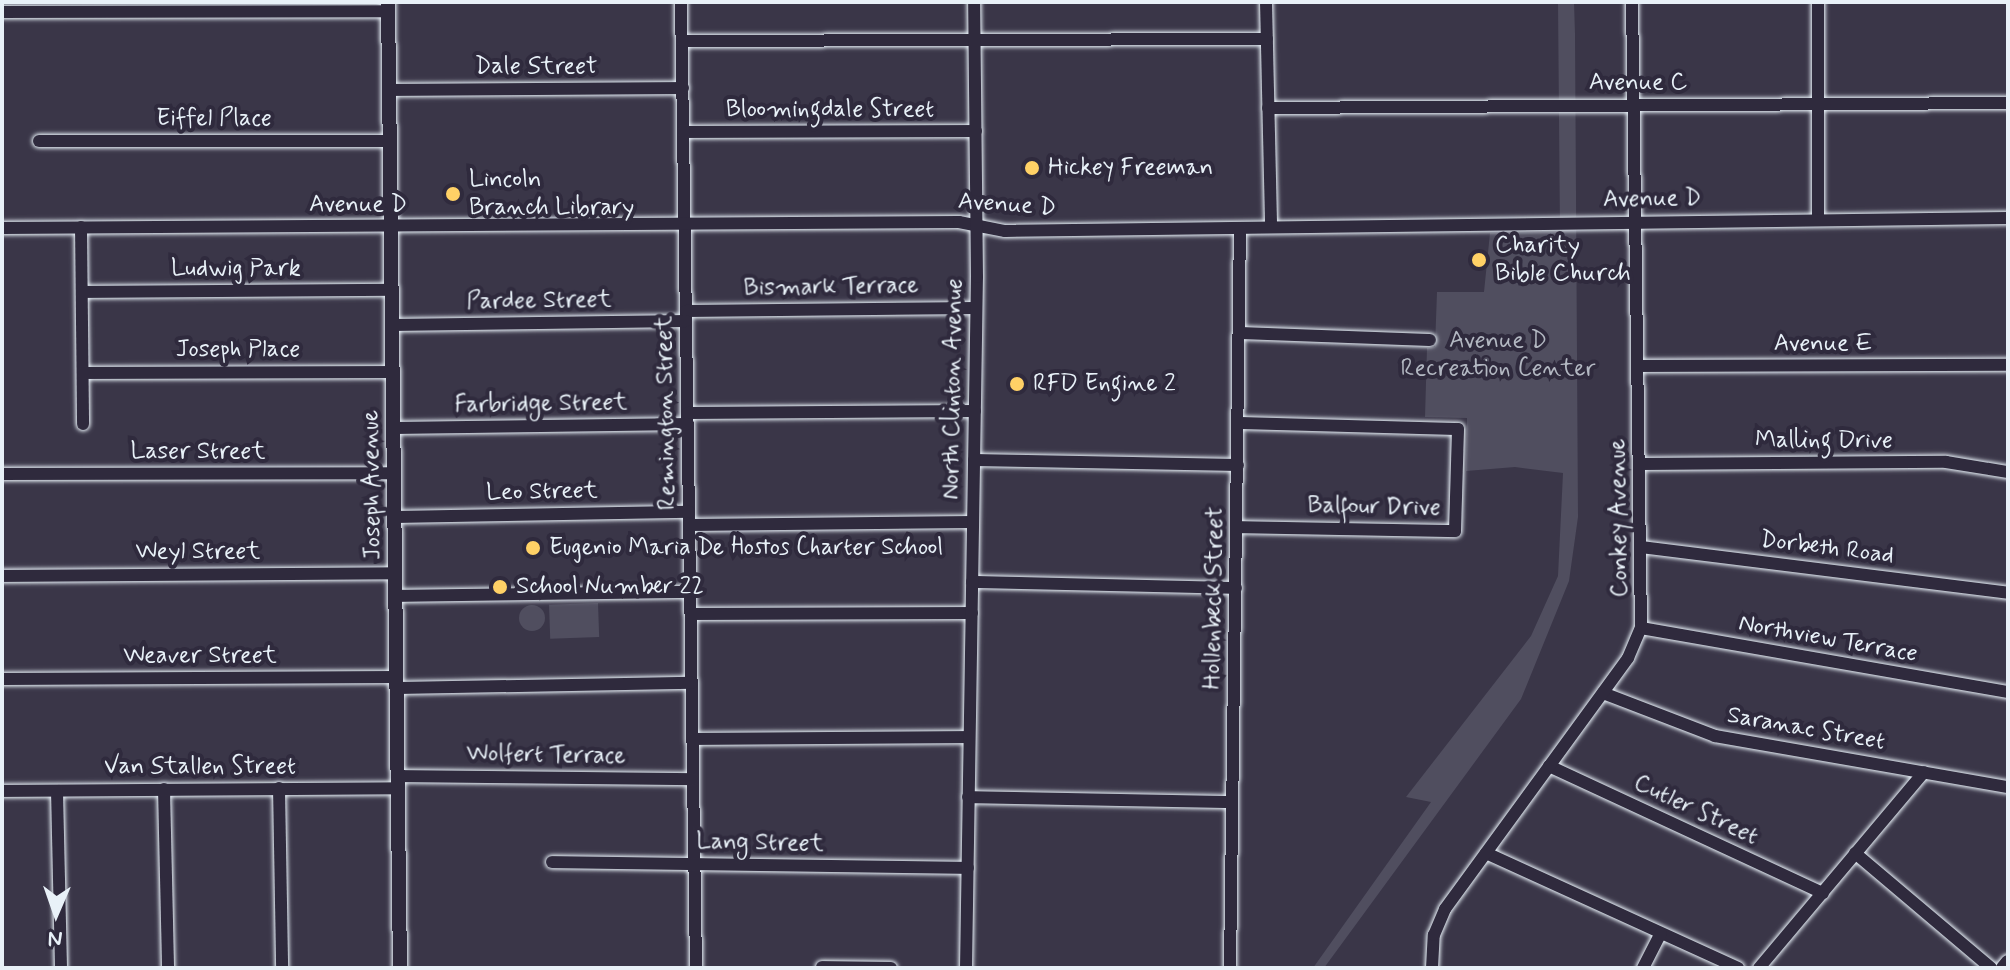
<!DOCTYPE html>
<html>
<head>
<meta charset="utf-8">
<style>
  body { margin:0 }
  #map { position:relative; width:2010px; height:970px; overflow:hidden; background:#3a3648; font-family:Mynerve,sans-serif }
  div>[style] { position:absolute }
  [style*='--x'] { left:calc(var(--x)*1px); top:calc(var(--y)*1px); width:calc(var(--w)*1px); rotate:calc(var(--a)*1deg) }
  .green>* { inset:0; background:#504e5f; transform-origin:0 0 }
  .round { border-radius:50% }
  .roads { filter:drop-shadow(0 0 2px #e8f1f8) drop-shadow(0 0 2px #e8f1f8) }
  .minor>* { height:12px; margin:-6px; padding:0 6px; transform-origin:6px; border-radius:6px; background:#2f2a3d }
  .major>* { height:14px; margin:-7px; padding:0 7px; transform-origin:7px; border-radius:7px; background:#2f2a3d }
  .dots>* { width:22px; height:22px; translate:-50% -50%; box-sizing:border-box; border:4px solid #2f2a3d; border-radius:50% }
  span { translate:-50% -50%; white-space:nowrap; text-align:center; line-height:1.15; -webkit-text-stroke:8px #2f2a3d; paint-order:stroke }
  .street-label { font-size:24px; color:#e8f1f8 }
  .poi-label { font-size:24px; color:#e8f1f8 }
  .left { translate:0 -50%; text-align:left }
  .park-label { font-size:24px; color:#b3b8c2 }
  .frame { position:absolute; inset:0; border:4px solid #e8f1f8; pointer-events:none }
  .north { position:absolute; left:16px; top:874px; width:80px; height:80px; -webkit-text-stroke:6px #2f2a3d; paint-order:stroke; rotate:182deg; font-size:22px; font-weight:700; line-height:32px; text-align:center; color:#e8f1f8 }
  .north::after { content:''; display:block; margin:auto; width:28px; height:36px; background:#e8f1f8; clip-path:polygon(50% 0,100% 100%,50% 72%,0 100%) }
</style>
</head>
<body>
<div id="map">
  <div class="green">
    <div style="clip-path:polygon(1558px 2px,1574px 2px,1575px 34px,1578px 517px,1569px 581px,1521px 699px,1324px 968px,1313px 968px,1431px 802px,1406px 797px,1531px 636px,1558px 576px,1563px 473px,1515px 467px,1466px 471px,1467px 418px,1425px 417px,1427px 348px,1435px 347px,1437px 292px,1484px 292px,1490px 233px,1560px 232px)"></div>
    <div style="left:598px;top:603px;width:34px;height:49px;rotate:88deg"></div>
    <div class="round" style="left:519px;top:605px;width:26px;height:26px"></div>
  </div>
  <div class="roads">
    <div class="minor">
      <div style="--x:681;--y:2;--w:966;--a:89.11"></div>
      <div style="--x:1266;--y:2;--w:223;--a:88.7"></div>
      <div style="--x:2;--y:12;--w:386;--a:-0.1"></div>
      <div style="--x:682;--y:41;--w:585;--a:-0.2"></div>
      <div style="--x:389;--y:90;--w:294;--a:-0.4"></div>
      <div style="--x:1268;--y:108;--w:740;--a:-0.39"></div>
      <div style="--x:683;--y:132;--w:293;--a:-0.2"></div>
      <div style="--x:39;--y:141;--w:351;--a:0"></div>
      <div style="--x:1818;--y:219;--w:217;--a:-90"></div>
      <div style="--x:81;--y:227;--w:197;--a:89.4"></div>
      <div style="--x:2;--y:228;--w:957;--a:-0.36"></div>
      <div style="--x:959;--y:222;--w:47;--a:11.1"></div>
      <div style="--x:1005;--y:231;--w:1003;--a:-0.74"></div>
      <div style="--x:82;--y:292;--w:309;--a:-0.4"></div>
      <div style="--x:686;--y:311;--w:290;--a:-0.6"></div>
      <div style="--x:392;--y:325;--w:294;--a:-0.8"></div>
      <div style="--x:1240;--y:333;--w:190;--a:2.1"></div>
      <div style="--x:1638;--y:366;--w:370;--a:-0.2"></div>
      <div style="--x:83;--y:373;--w:310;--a:-0.2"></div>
      <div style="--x:688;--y:413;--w:287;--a:-0.4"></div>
      <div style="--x:394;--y:428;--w:294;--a:-0.8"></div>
      <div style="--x:974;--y:460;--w:264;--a:1.1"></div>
      <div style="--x:1640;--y:464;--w:306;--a:-0.4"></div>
      <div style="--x:1946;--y:462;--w:63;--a:9.2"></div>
      <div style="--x:2;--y:474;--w:392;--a:-0.1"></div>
      <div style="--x:395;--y:517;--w:294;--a:-1"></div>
      <div style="--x:689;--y:525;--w:284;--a:-0.6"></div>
      <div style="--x:1237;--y:527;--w:218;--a:1.1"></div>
      <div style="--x:1455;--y:531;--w:102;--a:-88.3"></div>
      <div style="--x:1458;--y:429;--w:220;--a:-178.4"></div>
      <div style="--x:1641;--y:547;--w:370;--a:7.1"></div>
      <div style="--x:2;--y:576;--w:393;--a:-0.4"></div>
      <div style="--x:972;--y:582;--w:264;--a:1.3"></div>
      <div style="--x:396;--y:596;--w:294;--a:-0.8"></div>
      <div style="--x:691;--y:614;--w:281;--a:-0.2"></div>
      <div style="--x:1641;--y:628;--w:373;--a:9.9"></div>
      <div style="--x:2;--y:679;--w:395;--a:-0.3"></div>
      <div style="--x:398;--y:688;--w:294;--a:-1"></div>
      <div style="--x:1603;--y:693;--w:120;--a:21"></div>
      <div style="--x:1715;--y:736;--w:297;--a:9.9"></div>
      <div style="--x:693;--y:739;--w:276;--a:-0.4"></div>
      <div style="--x:1549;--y:766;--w:302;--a:24.9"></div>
      <div style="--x:399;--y:776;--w:294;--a:0.6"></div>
      <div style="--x:279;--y:788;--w:180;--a:89"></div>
      <div style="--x:164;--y:789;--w:179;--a:88.7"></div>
      <div style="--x:2;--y:791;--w:397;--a:-0.4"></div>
      <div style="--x:57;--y:791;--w:177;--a:88.7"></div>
      <div style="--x:968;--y:797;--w:264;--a:1.1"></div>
      <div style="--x:1486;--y:853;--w:277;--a:24.5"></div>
      <div style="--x:1855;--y:853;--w:178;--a:40.2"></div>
      <div style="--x:552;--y:862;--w:416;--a:0.8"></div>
      <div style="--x:822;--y:967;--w:69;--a:0.8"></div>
      <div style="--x:966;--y:968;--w:691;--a:-89.09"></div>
      <div style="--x:977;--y:277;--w:275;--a:-90.6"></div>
      <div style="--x:1230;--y:968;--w:740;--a:-89.23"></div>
      <div style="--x:1432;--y:968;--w:33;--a:-87"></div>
      <div style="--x:1434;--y:935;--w:28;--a:-67"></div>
      <div style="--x:1445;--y:909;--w:311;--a:-53.9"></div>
      <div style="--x:1628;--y:658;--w:33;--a:-67"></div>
      <div style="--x:1641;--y:628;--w:626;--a:-90.82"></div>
      <div style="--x:1643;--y:968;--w:39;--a:-63"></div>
      <div style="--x:1759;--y:968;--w:256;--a:-49.9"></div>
    </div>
    <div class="major">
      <div style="--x:388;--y:2;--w:966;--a:89.29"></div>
      <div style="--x:2003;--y:968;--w:8;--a:-50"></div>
    </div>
  </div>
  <div class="dots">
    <div style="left:1032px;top:168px;background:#ffd166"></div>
    <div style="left:453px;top:194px;background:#ffd166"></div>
    <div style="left:1479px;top:260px;background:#ffd166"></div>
    <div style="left:1017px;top:384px;background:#ffd166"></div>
    <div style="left:533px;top:548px;background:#ffd166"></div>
    <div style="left:500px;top:587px;background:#ffd166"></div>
  </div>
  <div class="street-label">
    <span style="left:536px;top:67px">Dale Street</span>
    <span style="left:1638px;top:83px">Avenue C</span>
    <span style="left:830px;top:110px">Bloomingdale Street</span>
    <span style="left:214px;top:119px">Eiffel Place</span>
    <span style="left:1652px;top:199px;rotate:-1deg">Avenue D</span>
    <span style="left:358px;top:205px">Avenue D</span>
    <span style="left:1007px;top:205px;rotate:4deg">Avenue D</span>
    <span style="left:236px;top:269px">Ludwig Park</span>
    <span style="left:831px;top:287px;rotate:-1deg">Bismark Terrace</span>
    <span style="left:539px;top:301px;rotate:-1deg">Pardee Street</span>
    <span style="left:1823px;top:344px">Avenue E</span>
    <span style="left:238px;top:350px">Joseph Place</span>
    <span style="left:953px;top:389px;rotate:-89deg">North Clinton Avenue</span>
    <span style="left:541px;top:404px;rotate:-1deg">Farbridge Street</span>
    <span style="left:666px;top:413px;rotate:-91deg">Remington Street</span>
    <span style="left:1824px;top:441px">Malling Drive</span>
    <span style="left:198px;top:452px">Laser Street</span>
    <span style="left:372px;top:485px;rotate:-91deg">Joseph Avenue</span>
    <span style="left:542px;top:492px;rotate:-1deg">Leo Street</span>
    <span style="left:1374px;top:507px;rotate:1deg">Balfour Drive</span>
    <span style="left:1619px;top:518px;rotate:-91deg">Conkey Avenue</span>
    <span style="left:1827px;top:548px;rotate:7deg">Dorbeth Road</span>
    <span style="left:198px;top:552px">Weyl Street</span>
    <span style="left:1214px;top:598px;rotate:-89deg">Hollenbeck Street</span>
    <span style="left:1828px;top:639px;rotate:10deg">Northview Terrace</span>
    <span style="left:200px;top:656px">Weaver Street</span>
    <span style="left:1806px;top:729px;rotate:10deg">Saranac Street</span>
    <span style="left:546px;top:755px;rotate:1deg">Wolfert Terrace</span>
    <span style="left:200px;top:767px">Van Stallen Street</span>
    <span style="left:1696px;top:810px;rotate:25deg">Cutler Street</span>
    <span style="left:760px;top:843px;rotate:1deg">Lang Street</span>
  </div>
  <div class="poi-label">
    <span class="left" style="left:1048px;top:168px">Hickey Freeman</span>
    <span class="left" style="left:469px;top:194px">Lincoln<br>Branch Library</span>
    <span class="left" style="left:1495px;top:260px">Charity<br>Bible Church</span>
    <span class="left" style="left:1033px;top:384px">RFD Engine 2</span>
    <span class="left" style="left:549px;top:548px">Eugenio Maria De Hostos Charter School</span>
    <span class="left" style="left:516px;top:587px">School Number 22</span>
  </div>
  <div class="park-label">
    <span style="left:1498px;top:355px">Avenue D<br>Recreation Center</span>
  </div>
  <div class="frame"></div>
  <div class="north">N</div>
</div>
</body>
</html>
